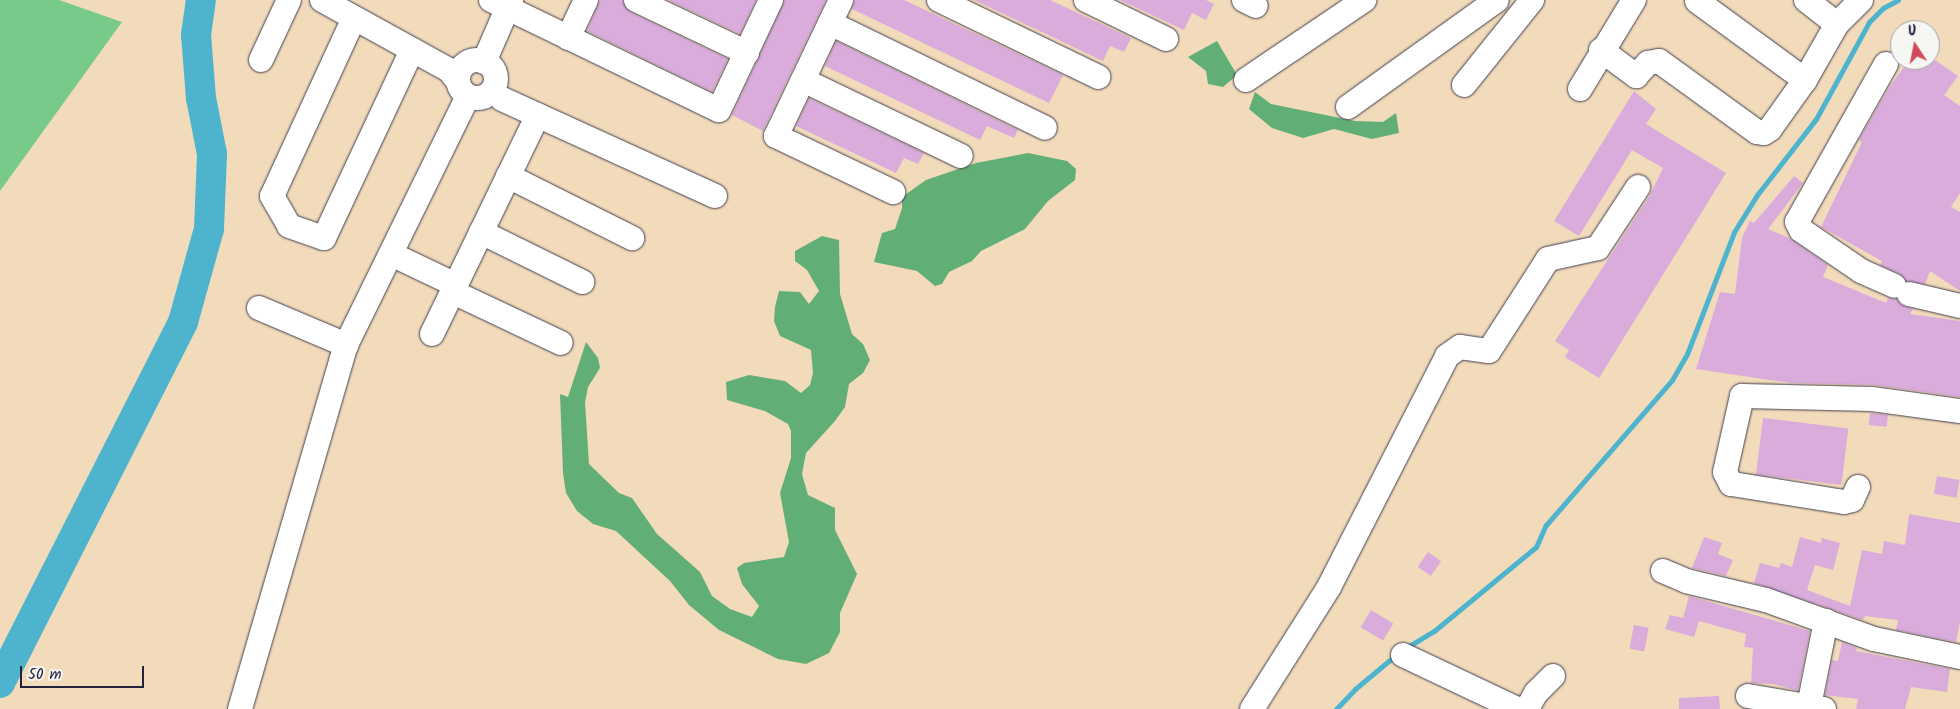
<!DOCTYPE html>
<html>
<head>
<meta charset="utf-8">
<style>
  body { margin:0 }
  #map { position:relative; width:1960px; height:709px; overflow:hidden; background:#f2dbbb; font-family:Kalam,sans-serif }
  div>[style] { position:absolute }
  [style*='--x'] { left:calc(var(--x)*1px); top:calc(var(--y)*1px); width:calc(var(--w)*1px); rotate:calc(var(--a)*1deg) }
  .green>* { inset:0; background:#78ca8b }
  .forest>* { inset:0; background:#62ae77 }
  .stream>* { height:5px; margin:-2.5px; padding:0 2.5px; transform-origin:2.5px; border-radius:2.5px; background:#4eb4cd }
  .river>* { height:30px; margin:-15px; padding:0 15px; transform-origin:15px; border-radius:15px; background:#4eb4cd }
  .building>* { inset:0; background:#d9acdb; transform-origin:0 0 }
  .roads { filter:drop-shadow(0 0 1px #413e4e) drop-shadow(0 0 1px #413e4e) }
  .minor>* { height:24px; margin:-12px; padding:0 12px; transform-origin:12px; border-radius:12px; background:#fff }
  .minor>.ring { margin:-12px; padding:0; box-sizing:content-box; background:none; border:24px solid #fff; border-radius:50% }
  span { translate:-50% -50%; white-space:nowrap; text-align:center; line-height:1.15; -webkit-text-stroke:4.5px #f6f6f2; paint-order:stroke }
  .north { position:absolute; left:1890px; top:20px; width:50px; height:50px; box-sizing:border-box; background:#f6f6f2; border:1px solid #a1a1a9; border-radius:50%; rotate:349deg; font-size:14px; font-weight:700; line-height:20px; text-align:center; color:#22223b }
  .north::after { content:''; display:block; margin:auto; width:18px; height:22px; background:#d1495b; clip-path:polygon(50% 0,100% 100%,50% 72%,0 100%) }
  .scale { position:absolute; left:20px; top:666px; width:124px; height:22px; box-sizing:border-box; border:2px solid #22223b; border-top:0; padding-left:6px; font-size:15px; line-height:18px; white-space:nowrap; color:#22223b; -webkit-text-stroke:4px #f6f6f2; paint-order:stroke }
</style>
</head>
<body>
<div id="map">
  <div class="green">
    <div style="clip-path:polygon(0 0,59px 0,122px 22px,0 191px)"></div>
  </div>
  <div class="forest">
    <div style="clip-path:polygon(1217px 41px,1237px 75px,1223px 87px,1208px 84px,1206px 71px,1188px 57px)"></div>
    <div style="clip-path:polygon(1255px 92px,1271px 104px,1355px 121px,1383px 122px,1396px 113px,1399px 133px,1372px 139px,1334px 129px,1303px 138px,1272px 128px,1249px 109px)"></div>
    <div style="clip-path:polygon(1028px 153px,1067px 161px,1076px 169px,1075px 180px,1048px 201px,1025px 229px,981px 251px,972px 261px,949px 272px,942px 284px,935px 286px,917px 271px,874px 262px,882px 233px,895px 229px,902px 208px,902px 197px,926px 180px,976px 163px)"></div>
    <div style="clip-path:polygon(822px 236px,839px 240px,840px 294px,852px 334px,863px 344px,870px 360px,863px 373px,849px 384px,845px 407px,835px 421px,806px 453px,802px 474px,808px 495px,835px 508px,835px 530px,857px 574px,840px 613px,840px 632px,829px 653px,806px 664px,778px 659px,719px 630px,689px 605px,670px 581px,616px 531px,593px 524px,577px 511px,566px 493px,563px 473px,560px 394px,568px 397px,586px 342px,598px 358px,600px 368px,588px 387px,585px 402px,589px 464px,619px 493px,632px 498px,657px 534px,700px 572px,712px 596px,730px 609px,752px 617px,759px 606px,742px 584px,737px 568px,744px 563px,784px 557px,789px 542px,780px 493px,791px 458px,791px 431px,788px 424px,765px 411px,727px 400px,726px 382px,749px 375px,785px 381px,801px 393px,810px 385px,813px 373px,811px 350px,780px 336px,774px 321px,775px 307px,779px 291px,800px 292px,809px 304px,819px 291px,807px 270px,795px 261px,795px 251px)"></div>
  </div>
  <div class="stream">
    <div style="--x:1404;--y:649;--w:35;--a:-31"></div>
    <div style="--x:1434;--y:631;--w:132;--a:-39.5"></div>
    <div style="--x:1536;--y:547;--w:24;--a:-66"></div>
    <div style="--x:1546;--y:525;--w:192;--a:-49"></div>
    <div style="--x:1672;--y:380;--w:30;--a:-60"></div>
    <div style="--x:1687;--y:354;--w:131;--a:-68.9"></div>
    <div style="--x:1734;--y:232;--w:44;--a:-58.1"></div>
    <div style="--x:1757;--y:195;--w:96;--a:-52.2"></div>
    <div style="--x:1816;--y:119;--w:111;--a:-61.3"></div>
    <div style="--x:1869;--y:22;--w:20;--a:-45"></div>
    <div style="--x:1883;--y:8;--w:17;--a:-28"></div>
    <div style="--x:1336;--y:709;--w:28;--a:-46"></div>
    <div style="--x:1355;--y:689;--w:55;--a:-39.8"></div>
  </div>
  <div class="river">
    <div style="--x:0;--y:683;--w:405;--a:-63.1"></div>
    <div style="--x:183;--y:322;--w:97;--a:-74.4"></div>
    <div style="--x:209;--y:229;--w:75;--a:-87.7"></div>
    <div style="--x:212;--y:154;--w:57;--a:-101.1"></div>
    <div style="--x:201;--y:98;--w:63;--a:-94.5"></div>
    <div style="--x:196;--y:35;--w:35;--a:-82"></div>
  </div>
  <div class="building">
    <div style="clip-path:polygon(600px 0,622px 0,630px 12px,728px 59px,712px 92px,587px 31px)"></div>
    <div style="clip-path:polygon(668px 0,756px 0,740px 34px)"></div>
    <div style="clip-path:polygon(785px 0,826px 0,763px 131px,732px 115px)"></div>
    <div style="clip-path:polygon(855px 0,904px 0,1063px 75px,1049px 103px,852px 9px)"></div>
    <div style="clip-path:polygon(974px 0,1050px 0,1131px 38px,1124px 52px,1110px 46px,1103px 61px)"></div>
    <div style="clip-path:polygon(1120px 0,1206px 0,1214px 4px,1206px 20px,1192px 13px,1184px 30px)"></div>
    <div style="clip-path:polygon(836px 41px,1018px 130px,1014px 138px,987px 126px,980px 140px,825px 66px)"></div>
    <div style="clip-path:polygon(1909px 60px,1935px 60px,1958px 76px,1944px 95px,1960px 106px,1960px 193px,1951px 207px,1960px 212px,1960px 291px,1930px 271px,1925px 284px,1906px 281px,1900px 274px,1880px 265px,1882px 261px,1821px 227px,1862px 142px,1859px 140px,1888px 89px)"></div>
    <div style="clip-path:polygon(1634px 91px,1656px 109px,1646px 124px,1726px 173px,1599px 378px,1565px 357px,1569px 350px,1555px 341px,1650px 195px,1663px 168px,1632px 150px,1579px 236px,1554px 221px)"></div>
    <div style="clip-path:polygon(809px 98px,924px 153px,918px 164px,904px 158px,896px 173px,796px 126px)"></div>
    <div style="clip-path:polygon(1794px 176px,1803px 183px,1768px 229px,1791px 239px,1828px 265px,1823px 277px,1886px 303px,1888px 298px,1897px 299px,1900px 304px,1913px 309px,1910px 314px,1960px 321px,1960px 397px,1874px 385px,1791px 383px,1696px 369px,1720px 292px,1735px 294px,1742px 238px,1750px 221px,1754px 223px)"></div>
    <div style="left:1870px;top:413px;width:18px;height:12px;rotate:6deg"></div>
    <div style="left:1763px;top:418px;width:86px;height:57px;rotate:7deg"></div>
    <div style="left:1937px;top:476px;width:23px;height:18px;rotate:10deg"></div>
    <div style="clip-path:polygon(1909px 514px,1960px 523px,1960px 621px,1956px 642px,1896px 630px,1898px 620px,1865px 616px,1863px 620px,1754px 583px,1760px 563px,1779px 568px,1781px 563px,1792px 567px,1800px 537px,1821px 543px,1822px 538px,1840px 543px,1833px 570px,1815px 565px,1807px 590px,1850px 606px,1862px 550px,1882px 554px,1884px 541px,1905px 545px)"></div>
    <div style="clip-path:polygon(1704px 537px,1722px 543px,1718px 554px,1733px 560px,1726px 576px,1692px 568px)"></div>
    <div style="left:1428px;top:552px;width:16px;height:18px;rotate:35deg"></div>
    <div style="clip-path:polygon(1689px 596px,1810px 631px,1798px 691px,1774px 684px,1751px 683px,1753px 648px,1744px 647px,1746px 634px,1699px 621px,1694px 637px,1665px 629px,1670px 615px,1683px 618px)"></div>
    <div style="left:1371px;top:610px;width:26px;height:20px;rotate:31deg"></div>
    <div style="left:1634px;top:625px;width:15px;height:24px;rotate:11deg"></div>
    <div style="clip-path:polygon(1842px 642px,1857px 648px,1856px 651px,1950px 669px,1947px 692px,1911px 687px,1905px 709px,1856px 709px,1858px 699px,1825px 695px,1832px 660px,1838px 661px)"></div>
    <div style="clip-path:polygon(1719px 696px,1720px 709px,1679px 709px,1679px 698px)"></div>
  </div>
  <div class="roads">
    <div class="minor">
      <div style="--x:322;--y:0;--w:145;--a:28.9"></div>
      <div style="--x:449;--y:70;--w:14;--a:51"></div>
      <div style="--x:491;--y:0;--w:253;--a:25.8"></div>
      <div style="--x:719;--y:110;--w:122;--a:-64.7"></div>
      <div style="--x:636;--y:0;--w:123;--a:25.5"></div>
      <div style="--x:841;--y:0;--w:151;--a:115.5"></div>
      <div style="--x:776;--y:136;--w:130;--a:25.6"></div>
      <div style="--x:939;--y:0;--w:177;--a:25.8"></div>
      <div style="--x:1086;--y:0;--w:89;--a:26"></div>
      <div style="--x:1244;--y:0;--w:13;--a:27"></div>
      <div style="--x:1806;--y:0;--w:39;--a:38"></div>
      <div style="--x:1697;--y:1;--w:134;--a:36.2"></div>
      <div style="--x:354;--y:18;--w:196;--a:114.7"></div>
      <div style="--x:272;--y:196;--w:34;--a:60"></div>
      <div style="--x:289;--y:226;--w:37;--a:19"></div>
      <div style="--x:324;--y:238;--w:208;--a:-64.9"></div>
      <div style="--x:830;--y:23;--w:239;--a:26"></div>
      <div style="--x:568;--y:38;--w:42;--a:-64.7"></div>
      <div style="--x:1601;--y:50;--w:44;--a:36.6"></div>
      <div style="--x:1636;--y:76;--w:18;--a:-47"></div>
      <div style="--x:1648;--y:63;--w:11;--a:-10"></div>
      <div style="--x:1659;--y:61;--w:121;--a:35.9"></div>
      <div style="--x:1757;--y:132;--w:7;--a:8"></div>
      <div style="--x:1764;--y:133;--w:7;--a:-34"></div>
      <div style="--x:1770;--y:129;--w:60;--a:-54.5"></div>
      <div style="--x:1805;--y:80;--w:64;--a:-60.3"></div>
      <div style="--x:1837;--y:24;--w:34;--a:-45"></div>
      <div style="--x:261;--y:60;--w:66;--a:-65"></div>
      <div class="ring" style="left:458px;top:60px;width:14px;height:14px"></div>
      <div style="--x:484;--y:62;--w:68;--a:-66.5"></div>
      <div style="--x:1886;--y:64;--w:181;--a:119.4"></div>
      <div style="--x:1797;--y:222;--w:9;--a:63"></div>
      <div style="--x:1801;--y:230;--w:73;--a:34.3"></div>
      <div style="--x:1861;--y:271;--w:36;--a:24"></div>
      <div style="--x:803;--y:80;--w:175;--a:25.7"></div>
      <div style="--x:1246;--y:80;--w:143;--a:-34.1"></div>
      <div style="--x:1464;--y:85;--w:109;--a:-51.3"></div>
      <div style="--x:1580;--y:89;--w:104;--a:-58.8"></div>
      <div style="--x:502;--y:99;--w:234;--a:24.5"></div>
      <div style="--x:1348;--y:107;--w:183;--a:-35.7"></div>
      <div style="--x:508;--y:176;--w:139;--a:26.6"></div>
      <div style="--x:481;--y:232;--w:113;--a:26.3"></div>
      <div style="--x:391;--y:254;--w:72;--a:25.5"></div>
      <div style="--x:453;--y:292;--w:119;--a:25.3"></div>
      <div style="--x:1909;--y:294;--w:52;--a:13.2"></div>
      <div style="--x:259;--y:308;--w:95;--a:23"></div>
      <div style="--x:432;--y:334;--w:243;--a:-64.2"></div>
      <div style="--x:1858;--y:487;--w:14;--a:115"></div>
      <div style="--x:1852;--y:500;--w:8;--a:166"></div>
      <div style="--x:1844;--y:502;--w:114;--a:-170.9"></div>
      <div style="--x:1731;--y:484;--w:13;--a:-117"></div>
      <div style="--x:1725;--y:472;--w:78;--a:-77.4"></div>
      <div style="--x:1742;--y:396;--w:130;--a:1.3"></div>
      <div style="--x:1872;--y:399;--w:89;--a:7.8"></div>
      <div style="--x:1663;--y:571;--w:25;--a:23"></div>
      <div style="--x:1686;--y:581;--w:82;--a:13.4"></div>
      <div style="--x:1766;--y:600;--w:115;--a:19.9"></div>
      <div style="--x:1874;--y:639;--w:88;--a:11.8"></div>
      <div style="--x:1403;--y:655;--w:126;--a:25.3"></div>
      <div style="--x:1748;--y:696;--w:77;--a:9.7"></div>
      <div style="--x:1809;--y:706;--w:87;--a:-78.7"></div>
      <div style="--x:240;--y:709;--w:379;--a:-73.8"></div>
      <div style="--x:346;--y:345;--w:277;--a:-63.9"></div>
      <div style="--x:1252;--y:709;--w:144;--a:-57.7"></div>
      <div style="--x:1329;--y:587;--w:259;--a:-62.9"></div>
      <div style="--x:1447;--y:356;--w:16;--a:-35"></div>
      <div style="--x:1460;--y:347;--w:29;--a:8"></div>
      <div style="--x:1489;--y:351;--w:109;--a:-57.3"></div>
      <div style="--x:1548;--y:259;--w:51;--a:-12.4"></div>
      <div style="--x:1598;--y:248;--w:73;--a:-56.7"></div>
      <div style="--x:1527;--y:709;--w:18;--a:-61"></div>
      <div style="--x:1536;--y:693;--w:24;--a:-45"></div>
    </div>
  </div>
  <div class="north">U</div>
  <div class="scale">50 m</div>
</div>
</body>
</html>
